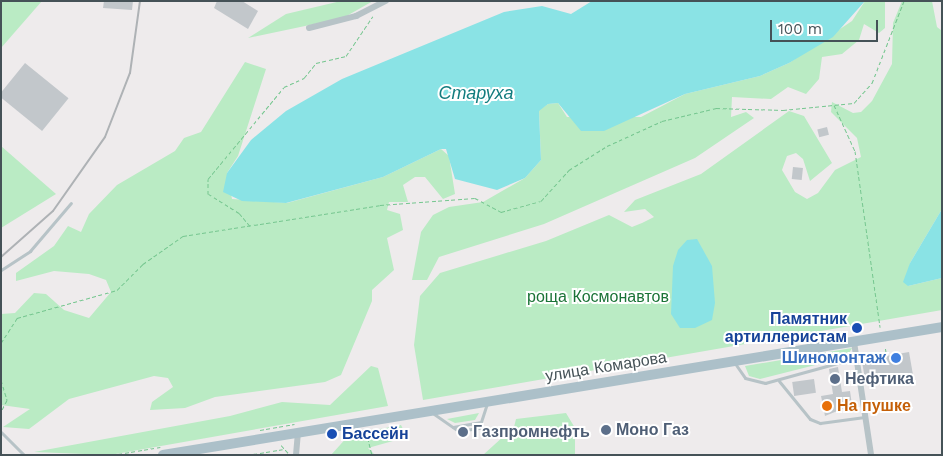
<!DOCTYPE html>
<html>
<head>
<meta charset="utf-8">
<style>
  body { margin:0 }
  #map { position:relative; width:943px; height:456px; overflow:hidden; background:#eeebec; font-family:"Work Sans",sans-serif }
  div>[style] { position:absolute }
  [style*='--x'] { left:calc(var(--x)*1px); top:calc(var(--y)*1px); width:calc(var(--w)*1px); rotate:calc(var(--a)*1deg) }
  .green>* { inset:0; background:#baebc4 }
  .water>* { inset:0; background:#8ae3e5 }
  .building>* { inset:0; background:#c2c7cb; transform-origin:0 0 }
  .path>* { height:1px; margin-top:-0.5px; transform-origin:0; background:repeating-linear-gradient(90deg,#75c68f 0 4px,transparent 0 6.5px) }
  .lane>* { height:3px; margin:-1.5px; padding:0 1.5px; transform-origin:1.5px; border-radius:1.5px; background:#b7c3c7 }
  .street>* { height:6px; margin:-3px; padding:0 3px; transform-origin:3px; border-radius:3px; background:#b7c3c7 }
  .primary>* { height:10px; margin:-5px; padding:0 5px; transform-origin:5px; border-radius:5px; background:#acc0c9 }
  .rail>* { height:2px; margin:-1px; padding:0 1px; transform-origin:1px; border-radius:1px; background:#aeb2b5 }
  .dots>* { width:14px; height:14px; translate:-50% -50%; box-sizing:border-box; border:2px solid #fff; border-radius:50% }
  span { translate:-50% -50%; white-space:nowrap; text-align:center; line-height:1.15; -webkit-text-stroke:4px #fff; paint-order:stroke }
  .park-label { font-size:16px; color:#1b7337 }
  .transit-label { font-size:16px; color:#164399; font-weight:700 }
  .right { translate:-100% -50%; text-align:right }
  .left { translate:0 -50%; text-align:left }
  .shop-label { font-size:16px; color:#366cbe; font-weight:700 }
  .street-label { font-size:16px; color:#455257 }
  .service-label { font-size:16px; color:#4e5e75; font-weight:700 }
  .food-label { font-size:16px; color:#c56008; font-weight:700 }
  .water-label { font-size:18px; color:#137d7f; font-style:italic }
  .frame { position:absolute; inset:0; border:2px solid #455257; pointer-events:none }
  .scale { position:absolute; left:770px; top:20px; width:108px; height:22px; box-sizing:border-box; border:2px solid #455257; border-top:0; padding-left:6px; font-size:15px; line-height:18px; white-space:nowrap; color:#455257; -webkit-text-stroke:4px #fff; paint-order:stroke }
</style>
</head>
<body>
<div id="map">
  <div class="green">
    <div style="clip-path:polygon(1px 1px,42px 1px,1px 48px)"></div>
    <div style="clip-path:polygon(341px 1px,373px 1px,343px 18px,248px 38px,286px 14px)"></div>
    <div style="clip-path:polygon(865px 1px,885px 1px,885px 28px,879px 33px,864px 24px,859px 40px,842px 54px,822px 57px,819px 79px,806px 94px,788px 87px,771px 99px,732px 97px,731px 117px,746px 112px,754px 118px,695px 158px,544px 224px,439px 257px,427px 280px,412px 280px,421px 232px,433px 215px,449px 207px,483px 202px,525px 178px,541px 160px,539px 110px,548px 104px,558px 103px,567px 117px,641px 117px,685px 94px,760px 76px,789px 63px,852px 21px)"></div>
    <div style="clip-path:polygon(902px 1px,932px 1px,937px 27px,942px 31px,942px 209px,910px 263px,908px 286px,942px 278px,942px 310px,423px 400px,414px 345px,420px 296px,440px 273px,546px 241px,609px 215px,632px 227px,642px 223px,654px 217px,645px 209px,624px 212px,635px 200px,701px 174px,789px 111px,804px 116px,832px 163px,810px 181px,803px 159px,796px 153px,787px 156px,782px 170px,795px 192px,807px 199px,818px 193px,835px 170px,861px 157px,857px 138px,831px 112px,832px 102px,853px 113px,861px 112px,872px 101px,892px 64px,893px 23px)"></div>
    <div style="clip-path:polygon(245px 62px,266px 69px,238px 156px,227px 173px,232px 199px,287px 203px,383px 177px,441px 149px,449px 156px,455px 194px,443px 199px,425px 177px,415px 177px,403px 185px,408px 202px,389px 202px,387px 210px,400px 214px,403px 230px,387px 238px,394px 270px,372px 290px,372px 301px,341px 375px,325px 382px,215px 397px,185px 408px,150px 410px,152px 402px,173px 387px,168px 378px,154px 376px,69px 399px,29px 429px,3px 427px,30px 409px,1px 405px,1px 314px,15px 313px,34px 293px,46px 294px,64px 310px,89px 318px,111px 292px,106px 280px,89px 274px,54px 271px,16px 281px,16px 273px,54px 246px,68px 226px,81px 232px,89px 214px,117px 185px,175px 151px,184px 138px,201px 132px)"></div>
    <div style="clip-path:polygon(1px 146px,56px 194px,1px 228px)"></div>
    <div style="clip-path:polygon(852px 348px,847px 357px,760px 379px,749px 376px,745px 366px)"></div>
    <div style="clip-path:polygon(371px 366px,378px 368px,388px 406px,110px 455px,34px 452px,230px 416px,282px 402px,330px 405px)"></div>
    <div style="clip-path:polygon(479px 413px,475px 420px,455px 423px,447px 419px)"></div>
    <div style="clip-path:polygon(566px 413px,575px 428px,575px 455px,483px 455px,514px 427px,516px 419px)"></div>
    <div style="clip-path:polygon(401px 425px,407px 437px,368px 448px,375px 455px,331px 455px,349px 435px)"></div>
  </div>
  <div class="water">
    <div style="clip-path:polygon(592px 1px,865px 1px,833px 37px,789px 63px,760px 76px,685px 94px,604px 131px,581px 131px,558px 103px,548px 104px,539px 111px,541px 160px,525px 178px,497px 190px,455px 179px,446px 149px,441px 149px,383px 177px,286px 203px,242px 201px,223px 192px,227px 173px,251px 140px,286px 111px,342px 79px,504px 12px,542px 6px,571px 14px)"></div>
    <div style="clip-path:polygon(942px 209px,942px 278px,908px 286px,903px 282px,910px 263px)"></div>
    <div style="clip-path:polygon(697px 239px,712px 266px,715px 303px,712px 320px,695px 328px,680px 328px,671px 314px,673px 266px,678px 250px,687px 240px)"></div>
  </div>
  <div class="building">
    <div style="clip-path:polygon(104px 1px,133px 1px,132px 10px,103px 8px)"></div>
    <div style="clip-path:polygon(217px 1px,242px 1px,258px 11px,248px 29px,214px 8px)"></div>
    <div style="left:25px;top:63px;width:56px;height:42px;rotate:39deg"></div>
    <div style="left:827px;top:127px;width:8px;height:10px;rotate:76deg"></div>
    <div style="left:793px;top:167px;width:10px;height:12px;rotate:6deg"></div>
    <div style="left:909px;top:352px;width:22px;height:48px;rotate:80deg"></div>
    <div style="clip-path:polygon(838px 367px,842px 392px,850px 391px,852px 405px,825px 416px,821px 396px,833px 394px,829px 369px)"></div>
    <div style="left:814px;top:379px;width:14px;height:22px;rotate:82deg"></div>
  </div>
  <div class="path">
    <div style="--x:834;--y:105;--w:51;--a:65.5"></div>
    <div style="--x:855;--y:151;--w:178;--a:81.9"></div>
    <div style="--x:250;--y:226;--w:17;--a:-130"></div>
    <div style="--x:239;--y:213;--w:36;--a:-148"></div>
    <div style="--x:208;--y:194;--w:15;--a:-90"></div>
    <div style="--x:208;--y:179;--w:119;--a:-50.4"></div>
    <div style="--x:284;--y:87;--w:22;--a:-24"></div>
    <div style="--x:304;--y:78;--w:19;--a:-51"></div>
    <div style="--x:316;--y:63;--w:31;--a:-13"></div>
    <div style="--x:346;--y:56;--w:48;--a:-56"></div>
    <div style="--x:1;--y:343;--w:30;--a:-57"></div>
    <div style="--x:17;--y:318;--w:104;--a:-15.6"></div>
    <div style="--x:117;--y:290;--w:37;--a:-45"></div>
    <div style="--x:143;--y:264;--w:49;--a:-35"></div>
    <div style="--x:183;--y:236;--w:199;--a:-8.9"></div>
    <div style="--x:380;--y:205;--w:95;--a:-4.2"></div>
    <div style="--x:475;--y:198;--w:30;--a:28"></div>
    <div style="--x:501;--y:212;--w:41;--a:-15.4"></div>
    <div style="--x:541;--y:201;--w:42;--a:-47.9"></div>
    <div style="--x:569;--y:170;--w:45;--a:-32.3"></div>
    <div style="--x:607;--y:146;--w:60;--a:-24.4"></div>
    <div style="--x:662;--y:121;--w:56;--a:-13.5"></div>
    <div style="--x:716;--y:108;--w:67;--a:1.7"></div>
    <div style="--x:783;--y:110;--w:71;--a:-5.6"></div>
    <div style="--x:854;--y:103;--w:27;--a:-48"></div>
    <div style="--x:872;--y:83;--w:88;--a:-68.7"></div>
    <div style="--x:864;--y:356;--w:22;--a:-10"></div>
    <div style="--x:886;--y:352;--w:6;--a:-99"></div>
    <div style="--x:1;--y:380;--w:21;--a:73"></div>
    <div style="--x:7;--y:400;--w:13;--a:117"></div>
    <div style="--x:260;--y:430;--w:35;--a:-10"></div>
    <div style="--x:366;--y:431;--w:25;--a:76"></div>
    <div style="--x:281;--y:445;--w:12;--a:48"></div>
    <div style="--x:112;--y:455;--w:49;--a:-9.5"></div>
    <div style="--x:247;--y:455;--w:36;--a:-9"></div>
  </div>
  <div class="lane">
    <div style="--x:1;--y:270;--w:35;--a:-33"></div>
    <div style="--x:30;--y:251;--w:63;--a:-49.5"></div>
    <div style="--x:734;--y:362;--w:19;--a:55"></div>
    <div style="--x:745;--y:378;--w:21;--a:14"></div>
    <div style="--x:765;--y:383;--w:94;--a:-15.4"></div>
    <div style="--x:779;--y:381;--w:49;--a:50.8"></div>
    <div style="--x:810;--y:419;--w:11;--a:22"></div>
    <div style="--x:820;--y:423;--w:45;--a:-7.6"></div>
    <div style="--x:434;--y:414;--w:29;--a:35"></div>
    <div style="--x:458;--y:431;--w:21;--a:-8"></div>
    <div style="--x:479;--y:428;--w:26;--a:-72"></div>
    <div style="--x:453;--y:427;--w:27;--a:-10"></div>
    <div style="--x:1;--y:432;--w:33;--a:45"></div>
  </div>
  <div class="street">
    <div style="--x:309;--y:28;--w:49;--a:-14.3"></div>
    <div style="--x:356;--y:16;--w:34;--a:-27"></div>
    <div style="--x:854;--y:342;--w:114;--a:81.4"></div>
    <div style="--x:296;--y:455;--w:23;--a:-85"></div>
  </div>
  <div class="primary">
    <div style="--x:163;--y:455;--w:789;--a:-9.33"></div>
  </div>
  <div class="rail">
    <div style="--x:1;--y:257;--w:69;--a:-41.5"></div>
    <div style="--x:53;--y:211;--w:90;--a:-54.9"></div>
    <div style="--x:105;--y:137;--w:69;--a:-68.7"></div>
    <div style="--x:130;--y:73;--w:73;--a:-82.1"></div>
  </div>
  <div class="dots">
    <div style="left:857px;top:328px;background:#1a4fb4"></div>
    <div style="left:896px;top:358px;background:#3f7fe0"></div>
    <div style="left:835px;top:379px;background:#5c6f8a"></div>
    <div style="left:827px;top:406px;background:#e8710a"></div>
    <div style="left:606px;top:430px;background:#5c6f8a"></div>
    <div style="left:463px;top:432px;background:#5c6f8a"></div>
    <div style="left:332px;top:434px;background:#1a4fb4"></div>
  </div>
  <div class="park-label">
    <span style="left:598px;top:297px">роща Космонавтов</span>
  </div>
  <div class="transit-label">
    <span class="right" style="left:847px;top:328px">Памятник<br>артиллеристам</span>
    <span class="left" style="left:342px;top:434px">Бассейн</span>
  </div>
  <div class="shop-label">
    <span class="right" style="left:886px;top:358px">Шиномонтаж</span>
  </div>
  <div class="street-label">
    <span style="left:606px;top:367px;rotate:-9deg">улица Комарова</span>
  </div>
  <div class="service-label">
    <span class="left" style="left:845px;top:379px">Нефтика</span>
    <span class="left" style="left:616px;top:430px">Моно Газ</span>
    <span class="left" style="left:473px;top:432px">Газпромнефть</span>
  </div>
  <div class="food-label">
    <span class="left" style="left:837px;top:406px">На пушке</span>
  </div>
  <div class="water-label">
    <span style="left:476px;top:93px">Старуха</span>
  </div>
  <div class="frame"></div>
  <div class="scale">100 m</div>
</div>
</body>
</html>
